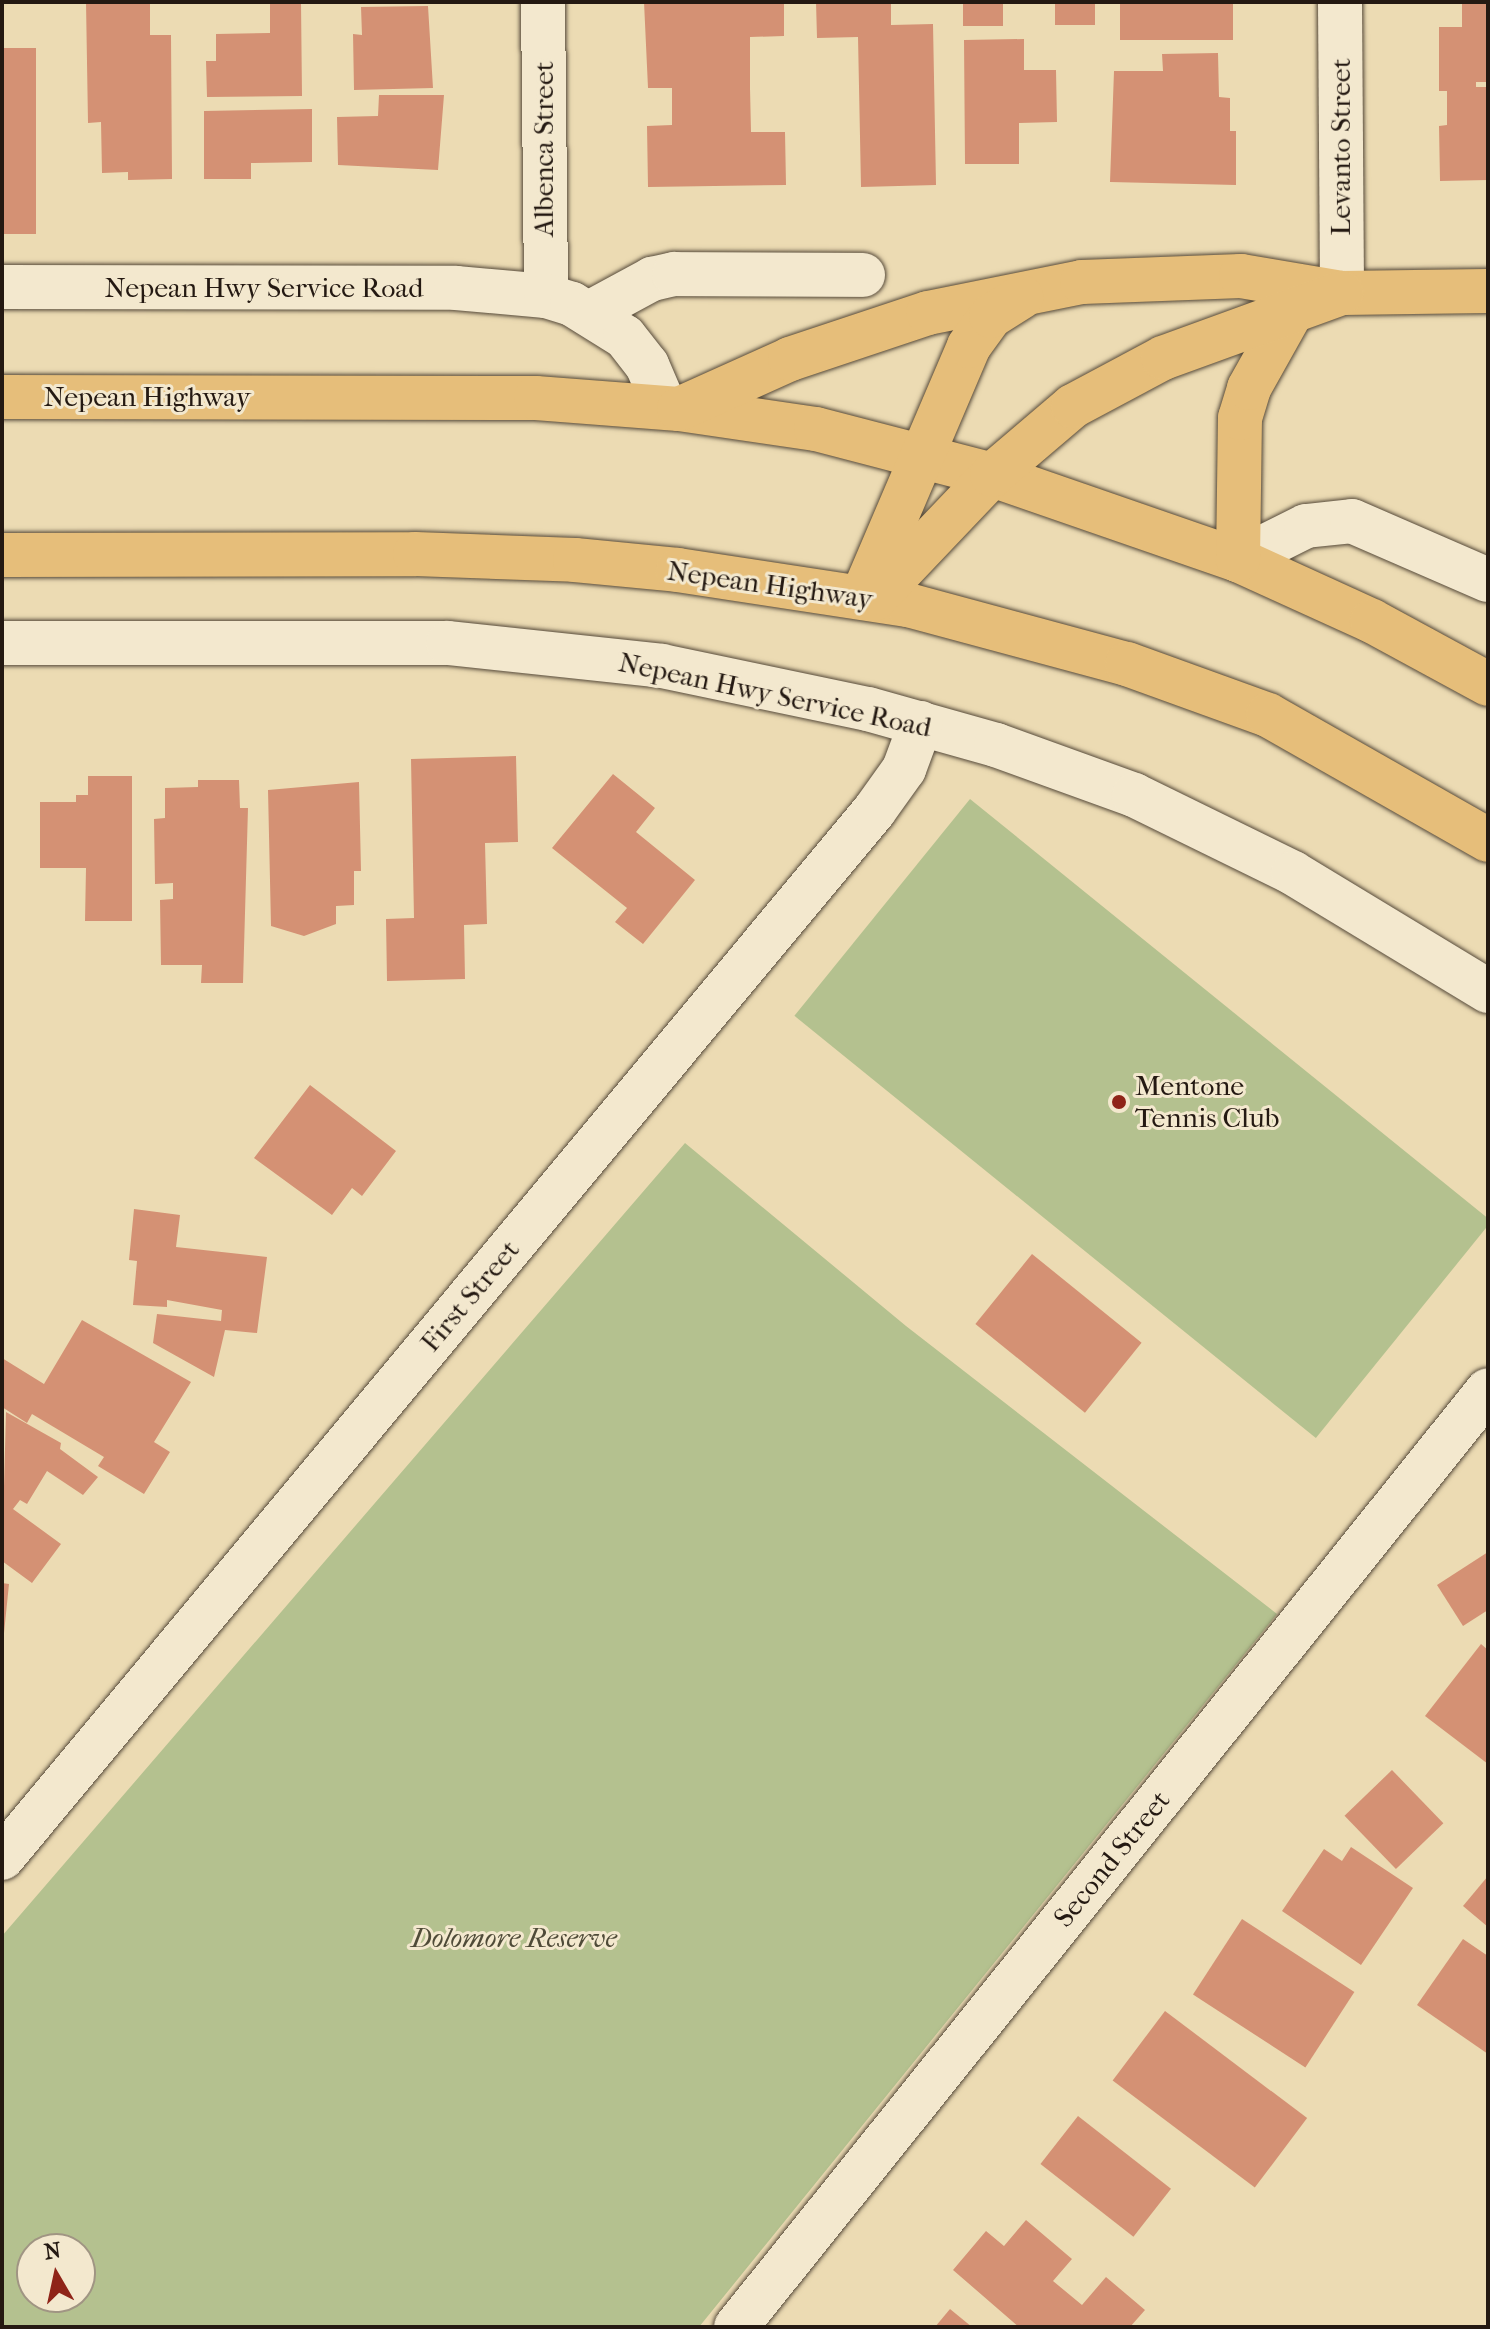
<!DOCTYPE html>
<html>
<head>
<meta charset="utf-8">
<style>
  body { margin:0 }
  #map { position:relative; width:1490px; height:2329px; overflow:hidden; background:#ecdbb3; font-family:"IM FELL French Canon",serif }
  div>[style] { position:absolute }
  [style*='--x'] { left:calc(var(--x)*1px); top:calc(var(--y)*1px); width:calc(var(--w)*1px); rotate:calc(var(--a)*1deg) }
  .green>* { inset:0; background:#b4c18f; transform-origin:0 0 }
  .building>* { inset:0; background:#d49174; transform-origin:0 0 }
  .roads { filter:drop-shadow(0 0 2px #564a3a) drop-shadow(0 0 2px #564a3a) }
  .street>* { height:44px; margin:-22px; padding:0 22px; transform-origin:22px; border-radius:22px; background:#f3e8ce }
  .highway>* { height:44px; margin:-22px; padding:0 22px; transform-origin:22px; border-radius:22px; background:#e6be7a }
  .dots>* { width:22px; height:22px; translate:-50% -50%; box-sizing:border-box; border:4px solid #f3e8ce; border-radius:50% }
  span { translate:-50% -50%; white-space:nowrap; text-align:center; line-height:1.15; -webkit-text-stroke:6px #f3e8ce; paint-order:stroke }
  .street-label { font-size:28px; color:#241912 }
  .poi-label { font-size:28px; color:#241912 }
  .left { translate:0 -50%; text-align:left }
  .park-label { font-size:28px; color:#4f4b38; font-style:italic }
  .frame { position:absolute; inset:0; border:4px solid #241912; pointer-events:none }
  .north { position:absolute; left:16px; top:2233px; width:80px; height:80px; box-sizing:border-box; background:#f3e8ce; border:2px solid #a09583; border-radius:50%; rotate:351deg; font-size:22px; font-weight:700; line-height:32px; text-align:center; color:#241912 }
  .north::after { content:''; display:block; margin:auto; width:28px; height:36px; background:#8f2418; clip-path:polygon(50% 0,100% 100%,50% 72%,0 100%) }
</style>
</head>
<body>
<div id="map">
  <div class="green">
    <div style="left:970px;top:799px;width:671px;height:279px;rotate:39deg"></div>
    <div style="clip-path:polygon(evenodd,685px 1143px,906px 1326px,1277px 1614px,699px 2327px,2px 2327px,2px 1936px,685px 1143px,32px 2249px,80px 2249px,80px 2297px,32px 2297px,32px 2249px)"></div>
  </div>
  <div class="building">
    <div style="clip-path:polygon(86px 2px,150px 2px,150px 35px,171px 35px,172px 179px,128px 180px,128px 172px,102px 173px,101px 122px,88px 123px)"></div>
    <div style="clip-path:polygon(270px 2px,301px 2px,302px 96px,207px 97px,206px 61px,216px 61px,216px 34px,270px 33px)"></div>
    <div style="clip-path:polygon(644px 2px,784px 2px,784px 36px,750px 37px,750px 88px,751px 132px,785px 132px,786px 185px,648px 187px,647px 126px,672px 125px,672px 88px,648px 88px)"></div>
    <div style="clip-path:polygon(816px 2px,891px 2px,891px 25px,933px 24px,936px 185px,861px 187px,858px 37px,817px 38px)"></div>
    <div style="left:963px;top:2px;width:40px;height:24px"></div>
    <div style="left:1055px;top:2px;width:40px;height:23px"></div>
    <div style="left:1120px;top:2px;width:113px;height:38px"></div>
    <div style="clip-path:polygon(1462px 2px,1488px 2px,1488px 82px,1476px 82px,1476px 87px,1488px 87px,1488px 180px,1440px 181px,1439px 126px,1447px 125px,1447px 91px,1439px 91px,1439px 27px,1462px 27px)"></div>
    <div style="clip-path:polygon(428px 6px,433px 88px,354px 90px,353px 34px,362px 35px,361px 7px)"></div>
    <div style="clip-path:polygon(1024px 39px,1024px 70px,1056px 70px,1057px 122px,1019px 123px,1019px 164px,965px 164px,964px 40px)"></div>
    <div style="left:2px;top:48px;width:34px;height:186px"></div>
    <div style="clip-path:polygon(1218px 53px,1219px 97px,1230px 98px,1230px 131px,1236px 131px,1236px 185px,1110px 182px,1114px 71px,1163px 71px,1162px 54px)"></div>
    <div style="clip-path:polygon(379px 95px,444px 95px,438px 170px,338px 165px,337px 117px,378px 116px)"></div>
    <div style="clip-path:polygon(312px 109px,312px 162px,251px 163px,251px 179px,204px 179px,204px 111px)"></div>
    <div style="clip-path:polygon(516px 756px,518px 842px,485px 843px,487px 924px,464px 925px,465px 979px,387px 981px,386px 919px,414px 918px,411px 759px)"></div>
    <div style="clip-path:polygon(613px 774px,655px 808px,636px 832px,695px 880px,643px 944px,615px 922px,627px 908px,552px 848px)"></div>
    <div style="clip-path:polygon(88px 776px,132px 776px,132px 921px,85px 921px,86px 868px,40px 868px,40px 802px,76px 802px,76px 795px,88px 795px)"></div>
    <div style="clip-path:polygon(198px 780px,239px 780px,240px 808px,248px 808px,243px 983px,201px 983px,202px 965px,161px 965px,160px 900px,173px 899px,173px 883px,155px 884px,154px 819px,165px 818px,165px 788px,198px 787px)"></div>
    <div style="clip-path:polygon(359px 782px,361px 871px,354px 871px,354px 905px,336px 906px,336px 924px,304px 936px,271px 926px,268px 790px)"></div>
    <div style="clip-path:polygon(310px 1085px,396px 1151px,362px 1196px,352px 1188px,332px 1215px,254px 1158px)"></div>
    <div style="clip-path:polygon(134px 1209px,180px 1215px,176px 1247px,267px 1257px,257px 1333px,225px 1330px,214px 1377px,153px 1343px,157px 1314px,221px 1321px,222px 1310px,167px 1300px,167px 1307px,133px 1305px,137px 1261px,129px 1260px)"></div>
    <div style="left:1032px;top:1254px;width:141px;height:90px;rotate:39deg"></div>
    <div style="clip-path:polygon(82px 1320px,191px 1382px,154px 1442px,170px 1452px,144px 1494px,98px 1466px,104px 1457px,32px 1414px,27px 1423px,2px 1407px,2px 1358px,44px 1384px)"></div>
    <div style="clip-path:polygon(6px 1412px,61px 1443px,60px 1449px,98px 1477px,83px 1495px,47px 1471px,27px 1504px,20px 1500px,13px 1509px,61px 1544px,32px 1583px,2px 1561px)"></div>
    <div style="clip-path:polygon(1488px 1552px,1488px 1610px,1463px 1626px,1437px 1585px)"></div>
    <div style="clip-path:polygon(2px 1583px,9px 1584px,4px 1633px,2px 1633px)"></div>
    <div style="clip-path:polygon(1481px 1644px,1488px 1650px,1488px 1764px,1425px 1716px)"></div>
    <div style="left:1392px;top:1770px;width:74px;height:66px;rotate:46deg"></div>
    <div style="clip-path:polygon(1351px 1847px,1413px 1888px,1361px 1965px,1282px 1911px,1324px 1849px,1342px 1861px)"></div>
    <div style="clip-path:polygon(1488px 1876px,1488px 1927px,1463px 1906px)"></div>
    <div style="left:1242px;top:1919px;width:134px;height:90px;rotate:33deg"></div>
    <div style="clip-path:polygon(1463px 1939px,1488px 1956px,1488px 2054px,1417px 2005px)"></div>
    <div style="left:1165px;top:2011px;width:178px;height:87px;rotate:37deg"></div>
    <div style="left:1078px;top:2116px;width:118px;height:61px;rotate:38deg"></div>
    <div style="clip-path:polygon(1026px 2220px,1072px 2259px,1053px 2281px,1082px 2305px,1106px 2277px,1145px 2310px,1130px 2327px,1019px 2327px,953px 2270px,986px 2231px,1004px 2246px)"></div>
    <div style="clip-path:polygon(950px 2309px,972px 2327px,935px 2327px)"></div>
  </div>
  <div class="roads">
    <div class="street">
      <div style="--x:543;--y:2;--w:294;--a:89.4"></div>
      <div style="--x:1340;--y:2;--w:291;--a:89.6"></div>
      <div style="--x:2;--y:287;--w:454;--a:0.1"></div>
      <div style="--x:456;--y:288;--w:90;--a:5.1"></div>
      <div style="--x:546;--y:296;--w:27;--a:17"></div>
      <div style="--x:572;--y:304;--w:62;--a:31.9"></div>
      <div style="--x:625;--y:337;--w:36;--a:52"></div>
      <div style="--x:647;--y:365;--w:46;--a:66.8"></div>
      <div style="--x:589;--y:313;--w:72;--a:-28.4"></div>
      <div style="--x:652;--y:279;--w:23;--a:-13"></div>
      <div style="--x:674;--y:274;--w:189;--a:0.3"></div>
      <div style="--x:1238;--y:560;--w:76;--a:-26.6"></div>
      <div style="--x:1306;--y:526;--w:46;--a:-6.2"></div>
      <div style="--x:1352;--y:521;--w:148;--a:23.5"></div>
      <div style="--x:2;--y:643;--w:446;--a:0"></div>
      <div style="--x:448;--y:643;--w:215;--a:6.1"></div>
      <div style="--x:662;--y:666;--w:210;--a:11.8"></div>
      <div style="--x:868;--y:709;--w:133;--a:15.7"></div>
      <div style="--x:996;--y:745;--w:147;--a:19.9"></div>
      <div style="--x:1134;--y:795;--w:177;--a:26.1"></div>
      <div style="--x:1293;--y:873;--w:228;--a:31.2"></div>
      <div style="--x:2;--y:1858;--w:1363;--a:-50.21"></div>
      <div style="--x:874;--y:811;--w:52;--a:-54.5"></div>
      <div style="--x:904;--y:769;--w:49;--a:-69.7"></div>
      <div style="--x:736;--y:2327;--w:1201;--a:-51.25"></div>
    </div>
    <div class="highway">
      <div style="--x:2;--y:397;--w:534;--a:0.11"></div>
      <div style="--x:536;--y:398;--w:143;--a:4.4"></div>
      <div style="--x:679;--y:409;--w:138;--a:8.3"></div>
      <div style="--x:816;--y:429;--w:182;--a:14.6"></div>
      <div style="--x:992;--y:475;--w:260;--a:19.1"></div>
      <div style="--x:1238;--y:560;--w:147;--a:24.5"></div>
      <div style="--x:1372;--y:621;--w:132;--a:28.5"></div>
      <div style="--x:679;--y:409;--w:122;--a:-24.2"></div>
      <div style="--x:790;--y:359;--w:145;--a:-18.4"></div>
      <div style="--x:928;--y:313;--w:157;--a:-11.4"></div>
      <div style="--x:1082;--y:282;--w:159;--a:-2.2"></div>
      <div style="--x:1241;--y:276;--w:102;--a:9.6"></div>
      <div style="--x:1342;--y:293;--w:146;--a:-0.8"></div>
      <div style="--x:2;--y:555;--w:413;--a:-0.1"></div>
      <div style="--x:415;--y:554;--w:160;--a:2.1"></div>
      <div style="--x:575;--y:560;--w:103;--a:5.5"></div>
      <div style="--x:678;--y:570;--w:233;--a:8.7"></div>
      <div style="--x:908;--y:605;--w:227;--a:15.1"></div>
      <div style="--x:1127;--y:664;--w:150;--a:19.9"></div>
      <div style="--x:1268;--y:715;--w:253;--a:29.6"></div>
      <div style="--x:1238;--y:560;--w:142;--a:-89.2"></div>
      <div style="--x:1240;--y:418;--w:31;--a:-73"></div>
      <div style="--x:1249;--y:388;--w:86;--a:-60.8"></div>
      <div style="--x:862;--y:597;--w:273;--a:-66.9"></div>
      <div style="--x:969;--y:346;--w:37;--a:-54"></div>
      <div style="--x:991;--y:316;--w:36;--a:-32"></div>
      <div style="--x:874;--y:599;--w:171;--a:-46.4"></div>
      <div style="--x:992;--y:475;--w:106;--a:-40.4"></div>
      <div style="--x:1073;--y:406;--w:102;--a:-28.1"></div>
      <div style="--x:1163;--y:358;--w:190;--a:-20"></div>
    </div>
  </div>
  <div class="dots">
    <div style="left:1119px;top:1102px;background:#8f2418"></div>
  </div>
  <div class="street-label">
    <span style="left:1341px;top:147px;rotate:-90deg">Levanto Street</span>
    <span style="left:544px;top:149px;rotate:-90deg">Albenca Street</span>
    <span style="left:264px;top:288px">Nepean Hwy Service Road</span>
    <span style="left:147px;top:397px">Nepean Highway</span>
    <span style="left:770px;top:585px;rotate:8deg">Nepean Highway</span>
    <span style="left:775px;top:695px;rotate:12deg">Nepean Hwy Service Road</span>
    <span style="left:470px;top:1296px;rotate:-50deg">First Street</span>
    <span style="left:1112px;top:1859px;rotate:-51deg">Second Street</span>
  </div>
  <div class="poi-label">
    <span class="left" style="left:1135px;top:1102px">Mentone<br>Tennis Club</span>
  </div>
  <div class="park-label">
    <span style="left:514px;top:1938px">Dolomore Reserve</span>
  </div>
  <div class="frame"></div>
  <div class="north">N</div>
</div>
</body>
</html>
